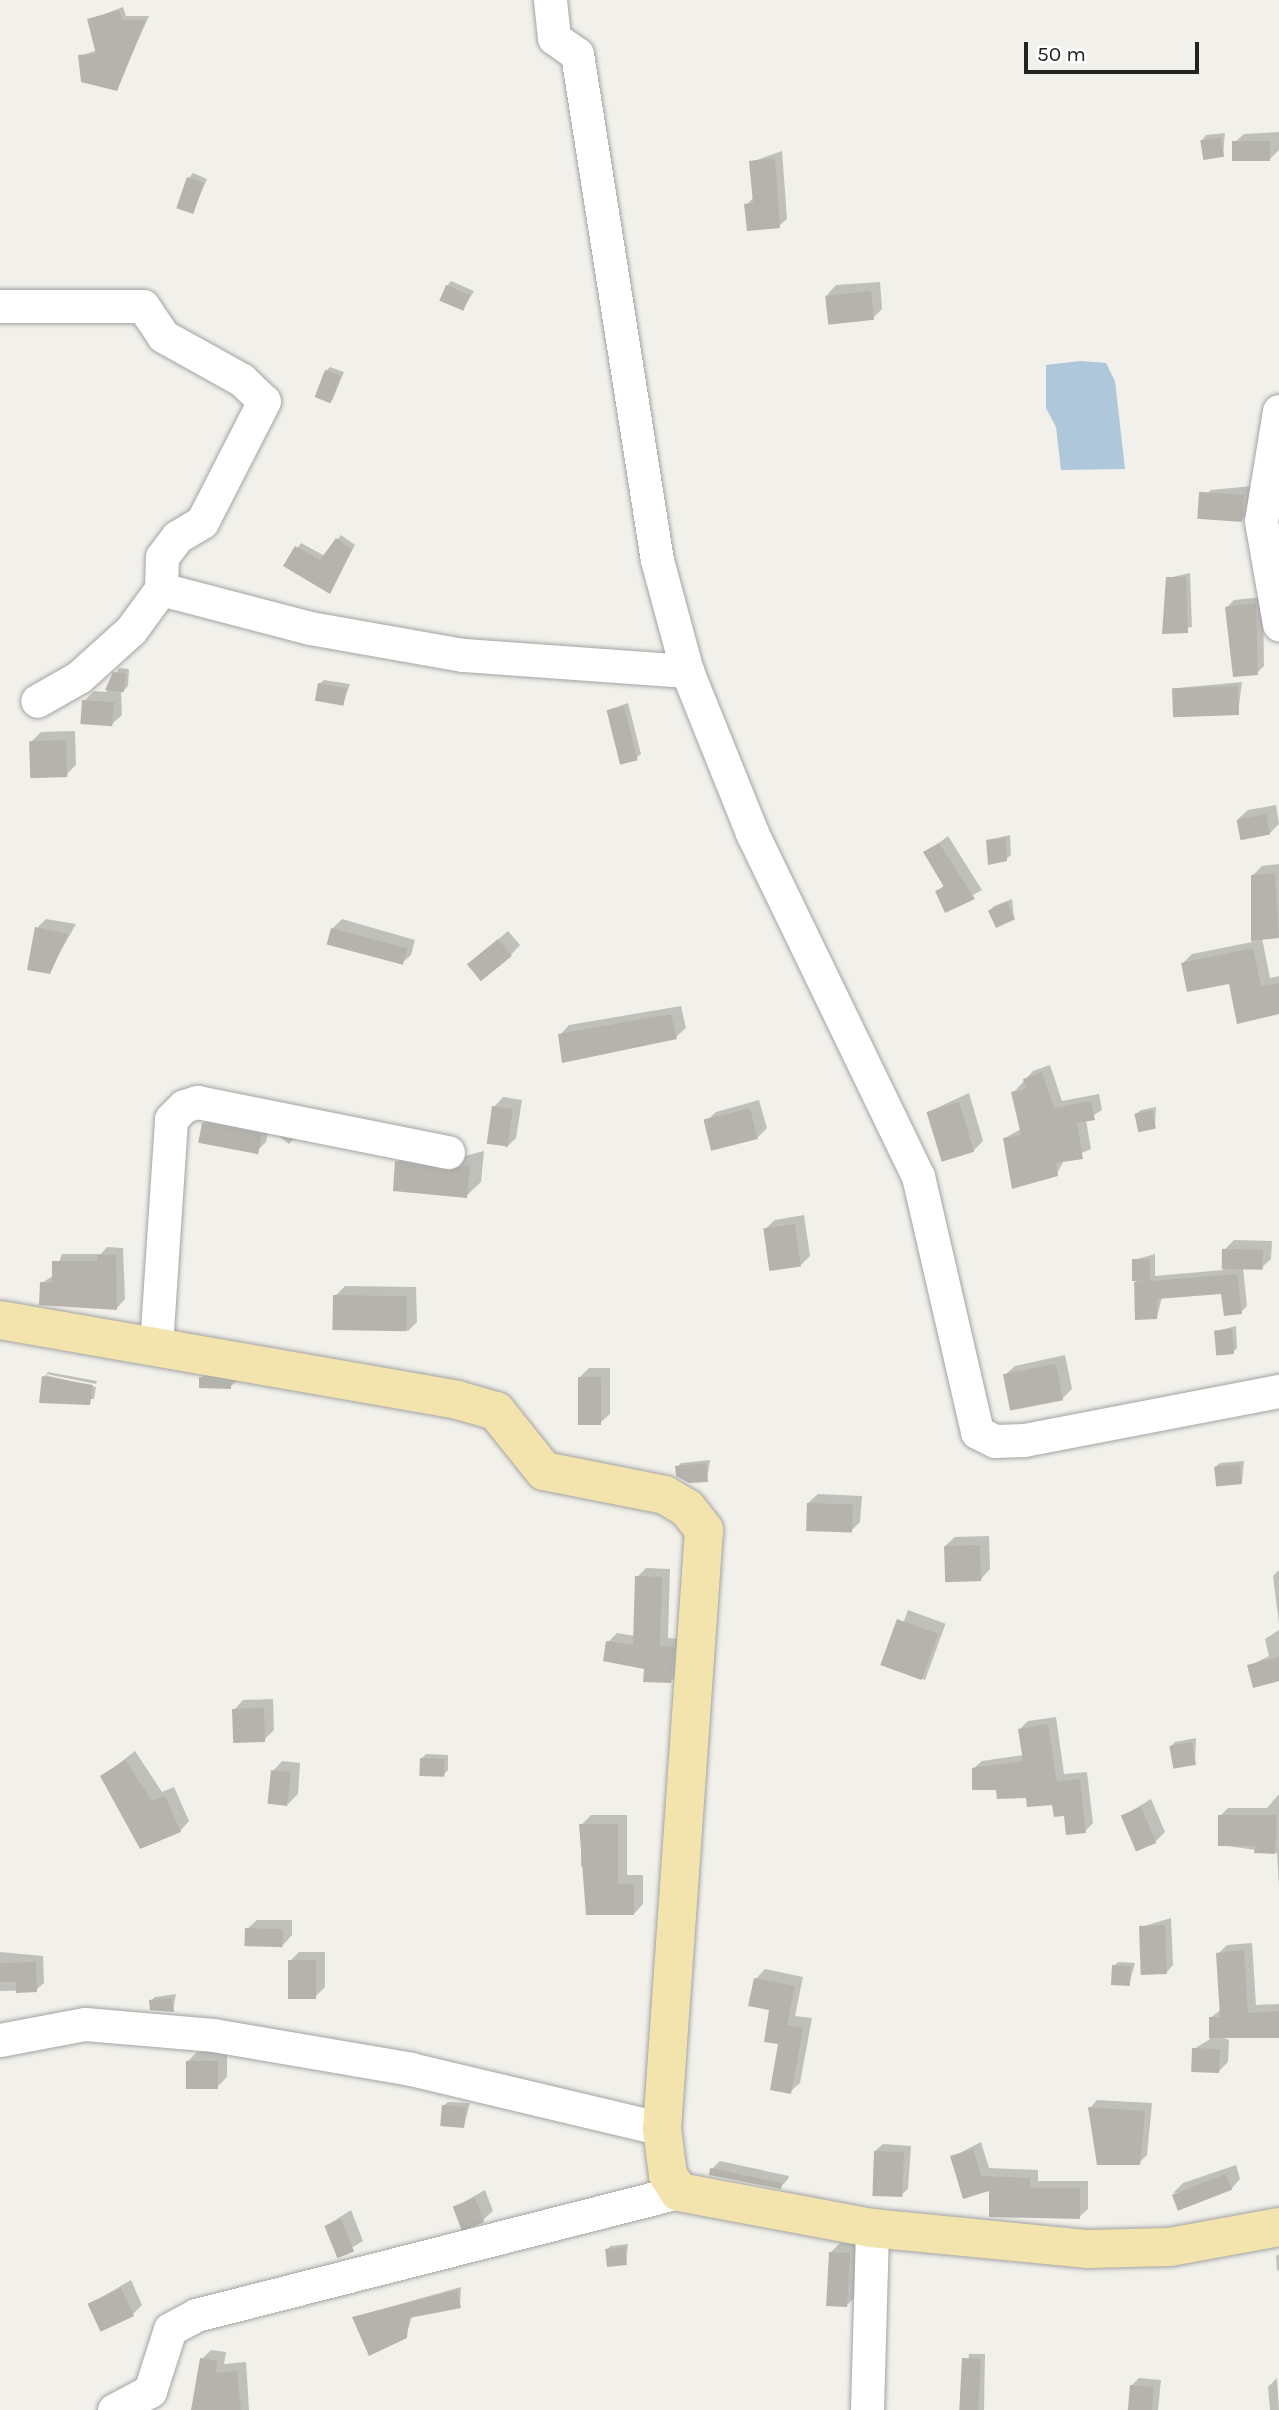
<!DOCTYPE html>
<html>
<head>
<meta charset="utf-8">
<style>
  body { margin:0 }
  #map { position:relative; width:1279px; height:2410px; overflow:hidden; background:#f1f0ea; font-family:Karla,sans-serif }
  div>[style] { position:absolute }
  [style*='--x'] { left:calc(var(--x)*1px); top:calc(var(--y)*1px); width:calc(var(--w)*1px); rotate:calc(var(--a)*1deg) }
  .water>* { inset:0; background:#afc7da }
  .shadow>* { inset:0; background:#0003; transform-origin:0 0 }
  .building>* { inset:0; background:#b6b3ac; transform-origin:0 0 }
  .roads { filter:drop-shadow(0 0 2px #a3a3a3) drop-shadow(0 0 2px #a3a3a3) }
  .minor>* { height:33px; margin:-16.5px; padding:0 16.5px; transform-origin:16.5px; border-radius:16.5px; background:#fff }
  .major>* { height:38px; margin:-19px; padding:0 19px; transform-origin:19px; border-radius:19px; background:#f3e4ad }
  span { translate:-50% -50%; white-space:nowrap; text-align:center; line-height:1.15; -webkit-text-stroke:5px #fff; paint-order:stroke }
  .scale { position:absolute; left:1024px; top:42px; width:175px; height:32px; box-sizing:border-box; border:4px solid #222; border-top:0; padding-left:9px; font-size:21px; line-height:24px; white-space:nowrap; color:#222; -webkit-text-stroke:5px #fff; paint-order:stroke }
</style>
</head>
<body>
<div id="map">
  <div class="water">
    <div style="clip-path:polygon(1080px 361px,1106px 363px,1115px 381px,1125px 469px,1061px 470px,1056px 427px,1046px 408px,1046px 365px)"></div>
  </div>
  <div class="shadow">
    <div style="clip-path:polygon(123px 7px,126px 16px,149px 16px,116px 89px,80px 56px,97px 50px,89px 20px)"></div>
    <div style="clip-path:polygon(1279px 132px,1279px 150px,1269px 160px,1234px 143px,1244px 134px)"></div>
    <div style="clip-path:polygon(1225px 133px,1223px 155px,1202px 140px,1206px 135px)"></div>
    <div style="clip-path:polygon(782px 151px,787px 219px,779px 226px,746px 205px,754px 197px,751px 162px)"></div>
    <div style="clip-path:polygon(193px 173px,207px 179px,193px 212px,189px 178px)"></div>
    <div style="clip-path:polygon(451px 281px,474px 291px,463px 309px,447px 286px)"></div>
    <div style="clip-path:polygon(880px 282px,882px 309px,873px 318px,827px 295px,836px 285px)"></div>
    <div style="clip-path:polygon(330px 367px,344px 372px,332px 401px,326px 371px)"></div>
    <div style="clip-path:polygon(1252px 486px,1251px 511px,1241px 521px,1201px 500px,1211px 490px)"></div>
    <div style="clip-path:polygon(341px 535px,355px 545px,330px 591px,286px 566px,301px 543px,325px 556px)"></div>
    <div style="clip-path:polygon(1190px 573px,1192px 627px,1164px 632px,1168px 578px)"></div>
    <div style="clip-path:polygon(1263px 597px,1264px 666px,1257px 673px,1227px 607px,1234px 600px)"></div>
    <div style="clip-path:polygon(119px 668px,129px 669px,128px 686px,121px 693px,122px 715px,112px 724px,84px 701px,94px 691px,106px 692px)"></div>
    <div style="clip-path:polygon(324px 680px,350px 684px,343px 704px,319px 684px)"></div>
    <div style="clip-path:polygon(1242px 682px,1238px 713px,1174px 692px,1178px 688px)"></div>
    <div style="clip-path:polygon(628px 703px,641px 754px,636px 758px,608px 710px)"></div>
    <div style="clip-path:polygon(75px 731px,76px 765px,66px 775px,31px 742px,41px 732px)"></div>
    <div style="clip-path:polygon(1276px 805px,1279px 824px,1269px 834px,1238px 819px,1248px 810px)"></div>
    <div style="clip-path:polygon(1010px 835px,1011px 855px,1006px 859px,987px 840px)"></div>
    <div style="clip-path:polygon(948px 836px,982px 890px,946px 910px,938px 891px,944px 885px,926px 853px)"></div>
    <div style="clip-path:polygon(1279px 864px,1279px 936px,1262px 938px,1270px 978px,1279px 976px,1279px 1013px,1230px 982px,1182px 964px,1192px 954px,1252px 942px,1252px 876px,1262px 866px)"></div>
    <div style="clip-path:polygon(1012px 899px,1014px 918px,990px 910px,994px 906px)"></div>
    <div style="clip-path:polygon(46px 919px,76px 924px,49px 972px,37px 928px)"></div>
    <div style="clip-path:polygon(342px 919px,415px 940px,411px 955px,401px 964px,332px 929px)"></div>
    <div style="clip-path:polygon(508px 931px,520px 945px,511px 955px,480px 955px)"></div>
    <div style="clip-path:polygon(681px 1006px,686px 1028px,676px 1037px,560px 1035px,569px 1025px)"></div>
    <div style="clip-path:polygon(1050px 1065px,1062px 1101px,1099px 1094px,1102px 1110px,1086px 1120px,1091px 1149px,1064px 1160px,1057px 1174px,1005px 1138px,1021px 1129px,1013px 1093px,1033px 1071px)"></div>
    <div style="clip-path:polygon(969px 1093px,983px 1141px,973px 1151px,928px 1112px)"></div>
    <div style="clip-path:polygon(503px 1097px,522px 1100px,516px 1138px,506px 1148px,494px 1107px)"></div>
    <div style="clip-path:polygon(759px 1100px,767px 1128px,757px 1138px,706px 1121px,716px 1112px)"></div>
    <div style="clip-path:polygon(1156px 1107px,1155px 1127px,1136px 1114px,1141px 1110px)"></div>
    <div style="clip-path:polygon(213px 1114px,270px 1125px,266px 1142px,256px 1152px,203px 1123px)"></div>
    <div style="clip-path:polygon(274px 1132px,294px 1136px,294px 1139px,289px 1144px)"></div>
    <div style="clip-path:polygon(412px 1147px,461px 1157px,484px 1151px,481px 1182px,466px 1196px,397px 1162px)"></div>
    <div style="clip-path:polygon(804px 1215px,810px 1256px,801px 1265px,765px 1229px,775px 1220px)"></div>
    <div style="clip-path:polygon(1234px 1240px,1272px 1241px,1271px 1259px,1261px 1268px,1243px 1268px,1247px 1306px,1241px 1312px,1223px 1292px,1162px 1297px,1157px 1317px,1136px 1283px,1134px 1260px,1155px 1254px,1155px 1276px,1223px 1270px,1224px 1250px)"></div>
    <div style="clip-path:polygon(107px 1247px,123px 1248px,125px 1299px,117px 1308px,42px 1283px,54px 1275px,62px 1254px,101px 1254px)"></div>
    <div style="clip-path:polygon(345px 1286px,416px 1287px,417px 1322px,408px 1331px,335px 1296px)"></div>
    <div style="clip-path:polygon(1236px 1326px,1237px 1348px,1233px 1352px,1216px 1331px)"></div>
    <div style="clip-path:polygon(1065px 1355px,1072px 1389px,1062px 1399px,1005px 1375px,1015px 1366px)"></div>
    <div style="clip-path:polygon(211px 1368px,240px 1378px,230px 1387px,201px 1378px)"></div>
    <div style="clip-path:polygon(589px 1368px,610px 1368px,610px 1414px,600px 1423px,579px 1378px)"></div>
    <div style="clip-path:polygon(48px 1372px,97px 1381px,96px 1384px,46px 1374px)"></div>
    <div style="clip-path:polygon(45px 1375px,96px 1387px,94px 1399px,41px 1402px)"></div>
    <div style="clip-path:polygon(710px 1460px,707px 1480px,677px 1467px,681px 1463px)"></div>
    <div style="clip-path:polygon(1244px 1461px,1242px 1482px,1215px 1467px,1220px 1463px)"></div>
    <div style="clip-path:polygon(818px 1494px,862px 1496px,860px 1522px,851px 1531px,808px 1503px)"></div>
    <div style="clip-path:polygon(989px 1536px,990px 1569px,981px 1579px,945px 1546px,955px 1537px)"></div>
    <div style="clip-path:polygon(646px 1568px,670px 1569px,668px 1638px,682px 1639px,680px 1673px,671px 1681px,608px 1642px,617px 1633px,635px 1636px,637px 1577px)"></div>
    <div style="clip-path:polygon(1279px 1570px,1279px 1624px,1273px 1576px)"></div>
    <div style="left:908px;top:1610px;width:40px;height:60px;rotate:20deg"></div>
    <div style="clip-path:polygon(1279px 1630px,1279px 1679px,1249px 1666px,1269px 1656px,1265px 1639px)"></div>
    <div style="clip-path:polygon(273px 1699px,274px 1730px,264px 1740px,234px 1710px,243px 1700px)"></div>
    <div style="clip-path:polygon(1056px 1717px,1064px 1774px,1087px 1772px,1093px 1823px,1085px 1831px,1054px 1803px,998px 1788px,973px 1769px,982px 1761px,1024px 1755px,1020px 1729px,1028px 1721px)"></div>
    <div style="clip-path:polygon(1196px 1738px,1195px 1764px,1171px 1746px,1175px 1742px)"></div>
    <div style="clip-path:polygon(135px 1751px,162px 1792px,174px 1787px,189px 1821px,180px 1831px,103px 1776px)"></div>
    <div style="clip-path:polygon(426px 1754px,448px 1755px,448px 1770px,444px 1774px,421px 1759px)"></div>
    <div style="clip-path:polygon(282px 1761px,300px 1763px,298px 1794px,288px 1804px,273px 1771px)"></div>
    <div style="clip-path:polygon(1279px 1794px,1279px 1888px,1277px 1853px,1220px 1845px,1220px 1816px,1228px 1808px,1267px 1808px)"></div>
    <div style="clip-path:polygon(1151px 1799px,1165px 1832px,1155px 1842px,1123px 1816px)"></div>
    <div style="clip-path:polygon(591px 1815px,627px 1815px,627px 1875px,643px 1875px,643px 1904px,634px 1914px,581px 1866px,581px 1825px)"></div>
    <div style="clip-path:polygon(1171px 1918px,1173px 1965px,1166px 1973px,1141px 1927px)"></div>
    <div style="clip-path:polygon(257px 1920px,292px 1920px,292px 1935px,283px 1945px,247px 1929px)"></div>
    <div style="clip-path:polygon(1252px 1943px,1256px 2005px,1279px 2004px,1279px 2036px,1219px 2036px,1229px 2040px,1228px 2062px,1219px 2071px,1194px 2049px,1210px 2039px,1210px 2018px,1222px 2009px,1218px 1954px,1227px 1945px)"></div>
    <div style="clip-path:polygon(0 1952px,43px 1956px,44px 1983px,36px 1990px,0 1991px)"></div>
    <div style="clip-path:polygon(299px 1952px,325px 1952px,325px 1987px,315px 1997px,290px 1961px)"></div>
    <div style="clip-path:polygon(1118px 1962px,1135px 1963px,1129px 1985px,1114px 1966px)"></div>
    <div style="clip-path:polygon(765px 1969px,803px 1977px,795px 2016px,812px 2018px,800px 2083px,790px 2092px,771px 2009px,756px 1979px)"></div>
    <div style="clip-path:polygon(176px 1994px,173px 2010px,150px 2001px,155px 1997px)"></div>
    <div style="clip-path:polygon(197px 2052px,227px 2052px,227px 2077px,217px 2087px,187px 2062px)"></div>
    <div style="clip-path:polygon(1097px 2100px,1152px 2103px,1147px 2155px,1139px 2163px,1090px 2108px)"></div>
    <div style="clip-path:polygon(448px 2102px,470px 2103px,464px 2126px,443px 2106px)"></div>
    <div style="clip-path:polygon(981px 2142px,989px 2168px,1038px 2170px,1038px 2181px,1088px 2181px,1088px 2209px,1079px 2217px,991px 2189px,952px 2157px)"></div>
    <div style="clip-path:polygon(883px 2144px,911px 2146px,908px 2189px,900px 2196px,875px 2151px)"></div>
    <div style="clip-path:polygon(720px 2161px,789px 2176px,788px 2179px,781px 2187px,712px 2169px)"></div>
    <div style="clip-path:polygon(1236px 2165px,1240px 2179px,1231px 2189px,1173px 2193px,1183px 2183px)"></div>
    <div style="clip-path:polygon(485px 2190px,493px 2211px,483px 2220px,455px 2207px)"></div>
    <div style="clip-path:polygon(351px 2210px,363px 2241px,338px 2256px,326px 2226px)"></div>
    <div style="clip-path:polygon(840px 2243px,859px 2244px,857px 2295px,847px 2305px,830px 2253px)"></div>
    <div style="clip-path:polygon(628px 2244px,626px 2263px,606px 2250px,611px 2246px)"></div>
    <div style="clip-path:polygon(1279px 2254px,1279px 2270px,1277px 2271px,1276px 2256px)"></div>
    <div style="clip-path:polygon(131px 2280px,142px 2305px,133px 2314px,90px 2304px)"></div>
    <div style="clip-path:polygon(461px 2287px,460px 2306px,412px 2316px,406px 2336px,354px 2317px)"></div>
    <div style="clip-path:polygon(211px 2350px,226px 2352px,224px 2364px,246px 2362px,249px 2410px,193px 2410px,202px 2359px)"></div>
    <div style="clip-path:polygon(969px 2354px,985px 2354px,984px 2410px,962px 2410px)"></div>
    <div style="clip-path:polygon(1139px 2378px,1161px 2380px,1158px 2410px,1130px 2410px,1131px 2386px)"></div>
    <div style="clip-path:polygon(1277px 2378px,1279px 2410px,1270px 2410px,1268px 2387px)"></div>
  </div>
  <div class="building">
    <div style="clip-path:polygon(119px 10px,122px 20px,146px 20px,117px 91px,81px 82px,78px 55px,96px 54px,87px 19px)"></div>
    <div style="left:1221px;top:137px;width:20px;height:21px;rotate:81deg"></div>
    <div style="left:1270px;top:141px;width:20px;height:38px;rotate:90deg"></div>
    <div style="clip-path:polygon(775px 158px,780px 228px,747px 231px,744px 204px,753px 203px,749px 161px)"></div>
    <div style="left:187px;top:177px;width:18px;height:33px;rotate:19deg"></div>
    <div style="left:446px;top:285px;width:26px;height:17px;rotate:23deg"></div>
    <div style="left:871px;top:291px;width:29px;height:46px;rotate:84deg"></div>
    <div style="left:325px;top:370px;width:17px;height:29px;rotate:21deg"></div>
    <div style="left:1244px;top:495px;width:27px;height:45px;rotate:94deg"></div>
    <div style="clip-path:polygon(336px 538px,352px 550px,330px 594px,283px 566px,295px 546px,320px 560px)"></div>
    <div style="clip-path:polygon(1166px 577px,1186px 577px,1188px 633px,1162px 634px)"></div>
    <div style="clip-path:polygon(1256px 603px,1258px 675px,1233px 677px,1225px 607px)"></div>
    <div style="clip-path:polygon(113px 672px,126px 673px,124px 692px,105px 690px)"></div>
    <div style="left:318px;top:683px;width:29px;height:18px;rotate:10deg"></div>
    <div style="left:1238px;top:686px;width:29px;height:66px;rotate:88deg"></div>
    <div style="left:82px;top:700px;width:32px;height:24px;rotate:4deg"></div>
    <div style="left:624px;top:706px;width:56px;height:18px;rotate:76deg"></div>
    <div style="left:66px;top:740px;width:37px;height:37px;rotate:88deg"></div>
    <div style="left:1266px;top:814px;width:21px;height:30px;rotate:79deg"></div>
    <div style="clip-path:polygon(1006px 838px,1007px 861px,988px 865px,986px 840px)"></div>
    <div style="clip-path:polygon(939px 843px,975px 899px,945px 913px,935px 891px,944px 887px,923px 852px)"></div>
    <div style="clip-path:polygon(1275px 873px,1279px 938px,1251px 941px,1251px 875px)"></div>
    <div style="left:1007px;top:902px;width:19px;height:21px;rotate:65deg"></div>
    <div style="clip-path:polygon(35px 927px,68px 934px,50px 974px,27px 970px)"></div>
    <div style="left:331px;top:928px;width:79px;height:17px;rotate:15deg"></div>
    <div style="left:498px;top:939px;width:22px;height:40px;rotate:51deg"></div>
    <div style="clip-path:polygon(1253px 948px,1261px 986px,1279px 983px,1279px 1014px,1237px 1024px,1229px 984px,1187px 992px,1181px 963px)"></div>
    <div style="clip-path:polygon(671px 1014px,677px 1039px,562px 1063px,558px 1034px)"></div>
    <div style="clip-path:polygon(1042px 1072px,1054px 1108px,1091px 1101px,1095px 1120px,1077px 1123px,1083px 1159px,1056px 1163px,1058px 1176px,1012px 1189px,1003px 1138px,1021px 1135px,1011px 1092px,1026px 1089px,1023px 1079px)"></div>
    <div style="left:959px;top:1102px;width:52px;height:34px;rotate:73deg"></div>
    <div style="left:492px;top:1106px;width:21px;height:38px;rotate:8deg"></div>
    <div style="left:750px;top:1108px;width:32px;height:48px;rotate:76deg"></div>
    <div style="left:1152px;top:1110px;width:19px;height:18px;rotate:78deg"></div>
    <div style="left:202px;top:1123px;width:61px;height:20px;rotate:11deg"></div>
    <div style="clip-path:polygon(395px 1161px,445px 1171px,470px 1165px,467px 1198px,393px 1191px)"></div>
    <div style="left:795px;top:1224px;width:43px;height:32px;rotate:82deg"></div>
    <div style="left:1222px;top:1249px;width:41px;height:20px;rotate:1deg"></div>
    <div style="clip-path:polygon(97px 1255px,116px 1255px,117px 1310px,39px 1305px,40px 1282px,52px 1283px,52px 1261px,97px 1261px)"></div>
    <div style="clip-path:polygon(1132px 1259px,1150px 1259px,1150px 1281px,1237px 1274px,1242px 1314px,1224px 1316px,1221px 1294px,1157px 1299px,1157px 1319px,1135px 1320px,1134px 1282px,1147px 1281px,1132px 1281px)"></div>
    <div style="left:333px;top:1295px;width:74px;height:35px;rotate:1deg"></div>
    <div style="left:1232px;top:1329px;width:25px;height:18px;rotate:85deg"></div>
    <div style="left:1056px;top:1364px;width:37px;height:54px;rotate:79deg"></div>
    <div style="clip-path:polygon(42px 1376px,93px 1385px,90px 1405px,39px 1403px)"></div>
    <div style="clip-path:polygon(199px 1377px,231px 1383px,231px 1389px,199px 1388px)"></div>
    <div style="left:578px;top:1377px;width:23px;height:48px"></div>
    <div style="clip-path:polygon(706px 1463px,708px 1482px,689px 1483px,676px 1476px,675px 1466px)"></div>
    <div style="left:1240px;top:1464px;width:20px;height:26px;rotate:84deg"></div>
    <div style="left:807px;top:1503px;width:46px;height:28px;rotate:2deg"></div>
    <div style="left:980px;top:1545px;width:36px;height:36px;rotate:88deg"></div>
    <div style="clip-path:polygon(635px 1576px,662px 1577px,660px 1646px,674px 1647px,671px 1683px,643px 1682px,644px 1669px,603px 1661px,606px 1641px,633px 1645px)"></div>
    <div style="left:897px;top:1619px;width:44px;height:49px;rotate:20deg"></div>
    <div style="clip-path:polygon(1279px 1657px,1279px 1681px,1253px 1688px,1247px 1665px)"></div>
    <div style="left:264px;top:1708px;width:34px;height:32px;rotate:88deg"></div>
    <div style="clip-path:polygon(1048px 1724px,1057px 1782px,1080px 1779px,1086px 1833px,1066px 1835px,1064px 1816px,1054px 1817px,1052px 1805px,1027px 1807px,1026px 1798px,997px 1799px,996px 1790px,972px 1790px,972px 1768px,1023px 1761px,1018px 1729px)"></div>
    <div style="left:1192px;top:1742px;width:23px;height:23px;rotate:80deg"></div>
    <div style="left:420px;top:1758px;width:25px;height:18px;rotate:2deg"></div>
    <div style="clip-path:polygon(125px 1760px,152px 1801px,165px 1796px,181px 1832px,140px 1849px,100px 1776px)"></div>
    <div style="left:271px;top:1770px;width:20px;height:34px;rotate:6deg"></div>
    <div style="left:1141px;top:1807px;width:39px;height:22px;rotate:67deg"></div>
    <div style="clip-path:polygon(1218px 1815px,1277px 1815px,1275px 1854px,1254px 1853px,1255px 1846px,1218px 1846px)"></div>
    <div style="clip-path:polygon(579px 1824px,618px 1824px,618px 1884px,634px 1884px,634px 1915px,586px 1915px)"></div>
    <div style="left:1165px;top:1925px;width:49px;height:26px;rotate:88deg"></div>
    <div style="left:245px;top:1928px;width:38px;height:18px;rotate:2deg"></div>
    <div style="clip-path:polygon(1244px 1950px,1248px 2013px,1279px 2011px,1279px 2038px,1209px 2038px,1209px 2017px,1220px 2017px,1216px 1953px)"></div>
    <div style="left:288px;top:1960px;width:28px;height:39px"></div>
    <div style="clip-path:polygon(36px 1962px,37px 1992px,16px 1993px,16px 1982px,0 1982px,0 1963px)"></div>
    <div style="left:1112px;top:1965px;width:19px;height:20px;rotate:3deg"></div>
    <div style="clip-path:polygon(754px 1978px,795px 1986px,787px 2025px,803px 2028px,791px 2094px,770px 2090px,778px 2044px,764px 2042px,769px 2010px,748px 2006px)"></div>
    <div style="clip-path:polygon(172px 1998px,174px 2012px,150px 2010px,149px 2000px)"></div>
    <div style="left:1192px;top:2048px;width:28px;height:24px;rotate:2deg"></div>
    <div style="left:186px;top:2061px;width:32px;height:28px"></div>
    <div style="left:442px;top:2105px;width:24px;height:21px;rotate:5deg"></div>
    <div style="clip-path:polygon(1088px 2107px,1145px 2111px,1140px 2165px,1097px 2165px)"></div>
    <div style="clip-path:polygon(973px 2149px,981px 2176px,1030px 2178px,1030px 2188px,1080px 2188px,1080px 2219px,989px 2217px,989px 2191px,963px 2199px,950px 2156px)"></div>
    <div style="left:874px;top:2151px;width:30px;height:45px;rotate:2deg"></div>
    <div style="clip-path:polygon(710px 2168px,782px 2183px,781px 2189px,709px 2175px)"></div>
    <div style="left:1226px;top:2174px;width:17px;height:58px;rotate:69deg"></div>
    <div style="left:475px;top:2198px;width:26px;height:24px;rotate:69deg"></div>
    <div style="left:341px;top:2219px;width:35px;height:18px;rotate:68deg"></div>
    <div style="left:625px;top:2247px;width:18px;height:20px;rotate:84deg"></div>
    <div style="left:829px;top:2252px;width:21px;height:54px;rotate:3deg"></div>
    <div style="left:121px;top:2288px;width:31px;height:37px;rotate:65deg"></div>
    <div style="clip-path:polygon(457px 2290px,461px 2308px,409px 2318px,407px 2338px,369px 2356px,352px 2317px)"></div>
    <div style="clip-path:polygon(200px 2358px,218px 2361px,215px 2373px,237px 2371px,241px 2410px,191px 2410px)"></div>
    <div style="left:962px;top:2358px;width:19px;height:52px;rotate:3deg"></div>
    <div style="left:1130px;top:2385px;width:24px;height:25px;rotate:5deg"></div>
  </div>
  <div class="roads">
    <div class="minor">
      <div style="--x:550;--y:0;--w:38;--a:84"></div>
      <div style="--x:554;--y:38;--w:28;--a:35"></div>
      <div style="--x:577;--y:54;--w:512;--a:81.02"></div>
      <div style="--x:657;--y:560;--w:115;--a:74.9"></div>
      <div style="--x:687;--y:671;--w:175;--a:68.1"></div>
      <div style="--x:752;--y:833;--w:381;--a:64.2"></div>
      <div style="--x:918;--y:1176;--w:263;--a:77"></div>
      <div style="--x:977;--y:1432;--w:20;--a:27"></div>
      <div style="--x:995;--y:1441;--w:29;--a:-2"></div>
      <div style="--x:1024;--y:1440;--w:260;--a:-10.9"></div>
      <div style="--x:0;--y:306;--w:143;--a:0"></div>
      <div style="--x:143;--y:306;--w:36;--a:56"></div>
      <div style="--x:163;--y:336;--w:90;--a:29.1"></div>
      <div style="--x:242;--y:380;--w:30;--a:44"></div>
      <div style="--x:264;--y:401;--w:136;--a:117.1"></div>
      <div style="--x:202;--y:522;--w:29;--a:149"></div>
      <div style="--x:177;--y:537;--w:25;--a:127"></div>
      <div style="--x:162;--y:557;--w:32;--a:92"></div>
      <div style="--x:161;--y:589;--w:51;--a:126.2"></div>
      <div style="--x:131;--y:630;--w:70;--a:137.9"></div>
      <div style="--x:79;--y:677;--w:48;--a:150.3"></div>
      <div style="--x:1279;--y:411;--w:111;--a:99.3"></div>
      <div style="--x:1261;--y:521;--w:105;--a:80.1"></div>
      <div style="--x:161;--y:589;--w:154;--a:14.7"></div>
      <div style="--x:310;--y:628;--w:155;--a:10"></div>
      <div style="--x:463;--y:655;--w:225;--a:4.1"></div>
      <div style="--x:156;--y:1346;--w:227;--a:-86.2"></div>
      <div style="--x:171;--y:1119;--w:18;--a:-45"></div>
      <div style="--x:184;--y:1106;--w:14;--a:-17"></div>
      <div style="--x:197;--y:1102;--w:256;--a:11.3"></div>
      <div style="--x:0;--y:2040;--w:86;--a:-10.7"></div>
      <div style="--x:85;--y:2024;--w:128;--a:4.9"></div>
      <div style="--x:213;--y:2035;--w:201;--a:9.7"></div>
      <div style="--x:411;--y:2069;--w:258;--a:13.4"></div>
      <div style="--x:114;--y:2410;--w:41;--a:-27.8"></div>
      <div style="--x:150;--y:2391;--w:65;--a:-72.1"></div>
      <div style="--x:170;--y:2329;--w:30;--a:-28"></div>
      <div style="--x:196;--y:2315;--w:498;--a:-14.3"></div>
      <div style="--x:867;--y:2410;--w:182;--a:-88.4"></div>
    </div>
    <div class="major">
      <div style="--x:0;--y:1320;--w:464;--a:9.9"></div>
      <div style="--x:457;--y:1400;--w:41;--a:15.8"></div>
      <div style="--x:496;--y:1411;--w:77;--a:51.3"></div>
      <div style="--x:544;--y:1471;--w:123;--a:11.2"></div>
      <div style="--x:665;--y:1495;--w:26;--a:31"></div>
      <div style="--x:687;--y:1508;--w:28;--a:52"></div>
      <div style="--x:704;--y:1530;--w:600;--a:94.01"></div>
      <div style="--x:662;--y:2129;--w:46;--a:82.6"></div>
      <div style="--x:668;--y:2175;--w:20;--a:57"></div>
      <div style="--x:679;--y:2192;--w:196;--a:10.6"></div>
      <div style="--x:872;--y:2228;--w:217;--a:5.6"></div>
      <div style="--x:1088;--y:2249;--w:82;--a:-1.4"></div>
      <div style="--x:1170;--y:2247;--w:111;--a:-10.4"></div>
    </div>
  </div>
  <div class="scale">50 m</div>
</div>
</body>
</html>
